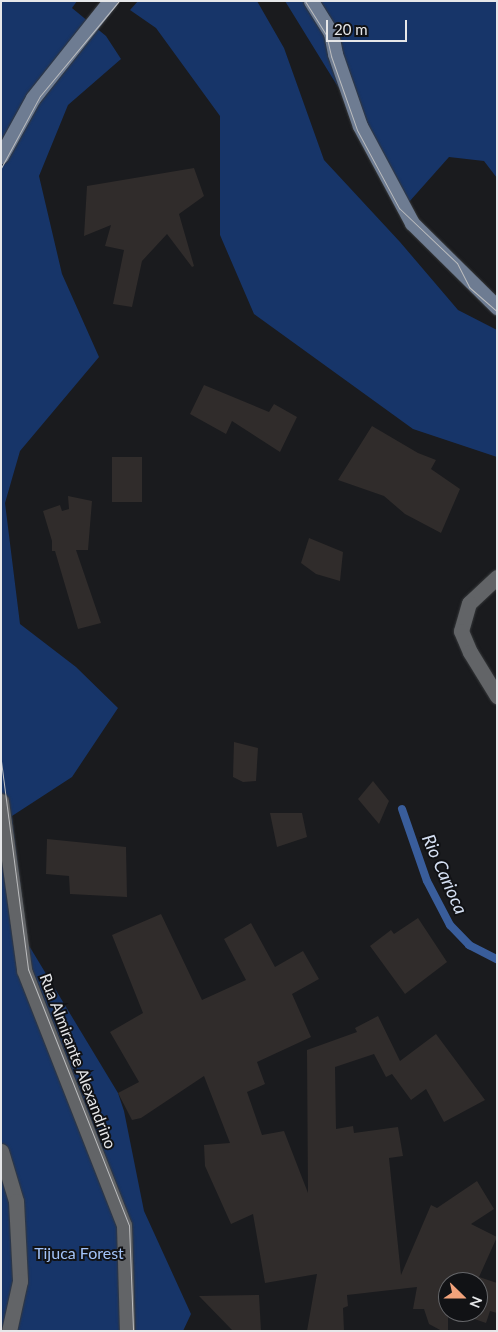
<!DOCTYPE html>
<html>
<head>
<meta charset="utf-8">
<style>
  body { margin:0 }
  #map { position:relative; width:498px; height:1332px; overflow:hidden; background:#1a1b1e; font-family:Lato,sans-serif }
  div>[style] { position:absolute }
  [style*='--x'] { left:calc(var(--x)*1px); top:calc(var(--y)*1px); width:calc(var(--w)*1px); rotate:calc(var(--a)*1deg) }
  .green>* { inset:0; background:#173569 }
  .stream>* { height:8px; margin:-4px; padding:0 4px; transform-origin:4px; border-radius:4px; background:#395d9b }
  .building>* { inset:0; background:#302c2b; transform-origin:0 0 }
  .roads { filter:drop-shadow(0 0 1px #36383a) drop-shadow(0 0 1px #36383a) }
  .street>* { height:15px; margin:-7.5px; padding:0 7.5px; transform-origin:7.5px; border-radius:7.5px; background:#626467 }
  .secondary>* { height:15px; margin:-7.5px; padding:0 7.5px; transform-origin:7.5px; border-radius:7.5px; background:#6e7c92 }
  .tram>* { height:1px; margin:-0.5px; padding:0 0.5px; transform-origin:0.5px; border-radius:0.5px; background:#bcbdbf }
  span { translate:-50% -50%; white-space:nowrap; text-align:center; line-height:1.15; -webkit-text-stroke:4px #111215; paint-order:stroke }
  .street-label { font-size:16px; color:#e6e7e9 }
  .park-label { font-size:16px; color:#a3c3f8 }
  .water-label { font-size:18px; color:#d6e1f4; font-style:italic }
  .frame { position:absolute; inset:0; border:2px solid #e6e7e9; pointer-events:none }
  .north { position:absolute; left:438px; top:1272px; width:50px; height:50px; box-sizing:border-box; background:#111215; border:1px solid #66676a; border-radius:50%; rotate:112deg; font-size:14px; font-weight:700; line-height:20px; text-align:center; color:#e6e7e9 }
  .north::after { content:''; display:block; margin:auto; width:18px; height:22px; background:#f1a27b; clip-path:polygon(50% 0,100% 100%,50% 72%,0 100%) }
  .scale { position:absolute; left:326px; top:20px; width:81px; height:22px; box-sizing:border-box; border:2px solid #e6e7e9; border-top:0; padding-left:6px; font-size:15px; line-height:18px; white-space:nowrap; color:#e6e7e9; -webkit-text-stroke:4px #111215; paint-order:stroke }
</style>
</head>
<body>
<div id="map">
  <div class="green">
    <div style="clip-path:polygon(1px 1px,77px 1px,72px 8px,106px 36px,121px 59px,68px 105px,39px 176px,62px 274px,99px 357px,20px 451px,5px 503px,20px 624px,76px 667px,118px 708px,72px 777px,12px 816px,28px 944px,118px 1093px,124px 1111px,144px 1211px,191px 1314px,183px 1331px,1px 1331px)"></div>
    <div style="clip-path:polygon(138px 1px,257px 1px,284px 48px,324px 160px,400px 242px,458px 310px,497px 330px,497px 457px,413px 429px,254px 314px,220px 235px,220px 116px,156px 28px,130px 10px)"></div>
    <div style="clip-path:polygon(285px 1px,497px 1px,497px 178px,484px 161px,449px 157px,409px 202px)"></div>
  </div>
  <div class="stream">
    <div style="--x:402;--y:809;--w:76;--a:70.9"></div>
    <div style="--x:427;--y:881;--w:50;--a:62.4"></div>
    <div style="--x:450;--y:925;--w:28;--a:46"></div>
    <div style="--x:469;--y:945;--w:31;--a:27"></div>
  </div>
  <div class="building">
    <div style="clip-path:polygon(194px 168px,204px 196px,179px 214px,194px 266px,192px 267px,167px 234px,142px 261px,132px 307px,113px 304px,124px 250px,105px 246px,111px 225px,84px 236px,87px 186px)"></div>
    <div style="clip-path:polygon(204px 385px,269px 412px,274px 404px,297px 417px,280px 452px,232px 421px,226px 434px,190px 414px)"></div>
    <div style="clip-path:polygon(372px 426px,418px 453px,436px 460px,431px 469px,460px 489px,441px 533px,405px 514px,384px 496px,338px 480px)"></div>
    <div style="left:112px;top:457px;width:30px;height:45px"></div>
    <div style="clip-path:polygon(68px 496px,92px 501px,88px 550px,76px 550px,101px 623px,78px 629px,55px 551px,52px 551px,52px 541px,43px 511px,60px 505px,62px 511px,69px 509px)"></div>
    <div style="clip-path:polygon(309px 538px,343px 552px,340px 581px,316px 574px,301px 563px)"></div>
    <div style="clip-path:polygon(234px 742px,258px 748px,256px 781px,243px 782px,233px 777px)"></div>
    <div style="clip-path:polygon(373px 781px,389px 801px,379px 824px,358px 799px)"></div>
    <div style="clip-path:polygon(270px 813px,302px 813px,307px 837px,277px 847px)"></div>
    <div style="clip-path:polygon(47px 839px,126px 847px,127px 897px,70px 894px,69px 876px,46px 874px)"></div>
    <div style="clip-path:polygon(161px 914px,202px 1000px,246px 980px,224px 939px,251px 923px,275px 967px,303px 951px,319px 979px,292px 994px,311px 1037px,257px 1062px,265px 1084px,247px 1092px,262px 1135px,284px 1131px,308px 1193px,307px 1050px,357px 1032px,355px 1028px,378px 1016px,400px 1061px,436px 1034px,485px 1100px,444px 1122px,426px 1089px,411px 1100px,392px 1074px,386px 1077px,374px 1054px,335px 1067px,336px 1129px,353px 1126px,354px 1133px,398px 1127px,403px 1156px,389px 1158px,401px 1275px,431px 1205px,437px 1208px,477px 1181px,494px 1209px,471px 1224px,497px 1237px,479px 1277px,497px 1283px,497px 1313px,490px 1311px,486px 1323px,454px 1312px,478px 1312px,478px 1282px,448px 1282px,448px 1331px,442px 1331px,429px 1324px,424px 1309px,413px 1309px,417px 1287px,347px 1295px,348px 1306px,343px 1308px,344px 1331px,307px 1331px,317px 1274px,265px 1283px,253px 1214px,231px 1224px,205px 1166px,204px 1145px,230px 1143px,204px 1076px,141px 1118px,132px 1120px,118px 1093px,139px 1082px,110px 1032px,143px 1013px,112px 935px)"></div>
    <div style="clip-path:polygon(418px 918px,447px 962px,405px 994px,370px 946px,391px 930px,394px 934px)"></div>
    <div style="clip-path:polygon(259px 1295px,261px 1331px,233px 1331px,199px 1296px)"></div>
  </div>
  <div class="roads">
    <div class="street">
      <div style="--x:497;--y:577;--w:38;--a:137"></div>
      <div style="--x:469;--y:603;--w:29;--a:106"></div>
      <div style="--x:461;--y:631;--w:23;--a:67"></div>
      <div style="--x:470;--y:652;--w:52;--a:58.5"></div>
      <div style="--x:1;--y:801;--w:171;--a:82.2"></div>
      <div style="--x:24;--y:970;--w:274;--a:68.6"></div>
      <div style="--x:124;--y:1225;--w:106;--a:88.4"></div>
      <div style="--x:1;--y:1151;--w:52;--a:73.3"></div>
      <div style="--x:16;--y:1201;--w:80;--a:87.1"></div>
      <div style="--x:20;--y:1281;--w:51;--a:102.4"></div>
    </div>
    <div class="secondary">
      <div style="--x:311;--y:1;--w:38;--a:58"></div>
      <div style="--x:331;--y:33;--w:21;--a:79"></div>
      <div style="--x:335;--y:54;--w:76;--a:70.9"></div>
      <div style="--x:360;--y:126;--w:110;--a:61.8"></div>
      <div style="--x:412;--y:223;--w:120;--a:44.7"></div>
      <div style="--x:1;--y:156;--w:66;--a:-61.1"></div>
      <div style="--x:33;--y:98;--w:124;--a:-51.6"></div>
    </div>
  </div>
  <div class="tram">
    <div style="--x:305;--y:1;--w:39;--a:58"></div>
    <div style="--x:326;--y:34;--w:23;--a:77"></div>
    <div style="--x:331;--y:56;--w:78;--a:70.6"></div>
    <div style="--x:357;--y:130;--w:89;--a:61.7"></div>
    <div style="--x:399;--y:208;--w:80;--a:43.5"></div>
    <div style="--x:457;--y:263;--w:27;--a:63"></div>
    <div style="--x:469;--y:287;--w:37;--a:41"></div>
    <div style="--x:1;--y:168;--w:82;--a:-61.6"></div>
    <div style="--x:40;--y:96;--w:124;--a:-50.3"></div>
    <div style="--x:1;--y:761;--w:210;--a:82.6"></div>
    <div style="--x:28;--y:969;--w:275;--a:68.5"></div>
    <div style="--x:129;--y:1225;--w:106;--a:87.8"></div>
  </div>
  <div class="street-label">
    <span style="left:78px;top:1061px;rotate:69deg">Rua Almirante Alexandrino</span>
  </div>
  <div class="park-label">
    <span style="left:79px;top:1253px">Tijuca Forest</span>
  </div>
  <div class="water-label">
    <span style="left:445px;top:874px;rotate:66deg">Rio Carioca</span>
  </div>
  <div class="frame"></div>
  <div class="north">N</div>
  <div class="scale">20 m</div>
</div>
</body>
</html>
